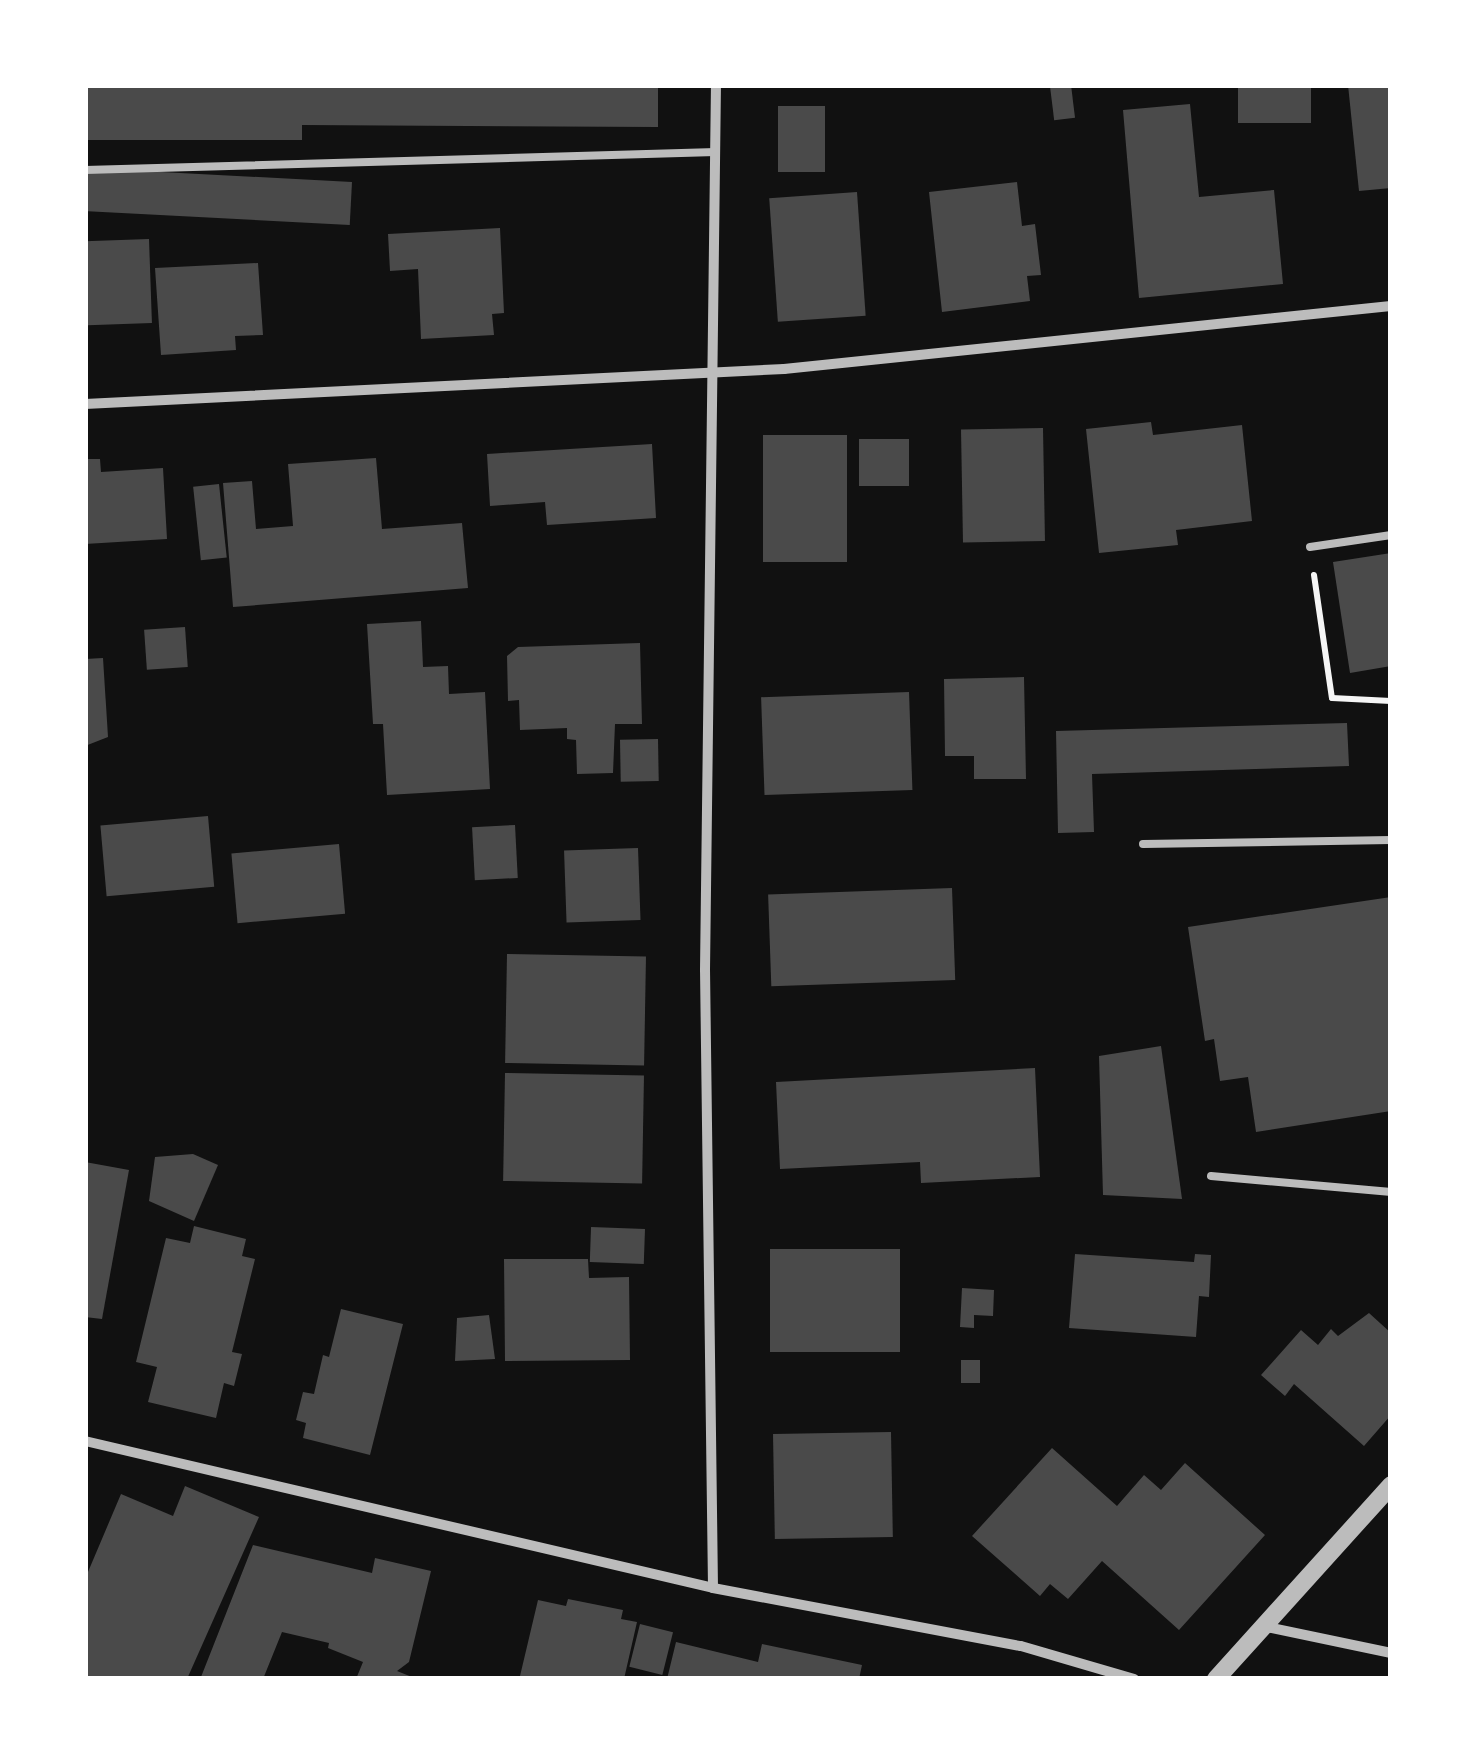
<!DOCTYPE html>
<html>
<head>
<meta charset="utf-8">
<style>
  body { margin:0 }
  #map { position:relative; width:1476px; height:1764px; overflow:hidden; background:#111; font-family:"Titillium Web",sans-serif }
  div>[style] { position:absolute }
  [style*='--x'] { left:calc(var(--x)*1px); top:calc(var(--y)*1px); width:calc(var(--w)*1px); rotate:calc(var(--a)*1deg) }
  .building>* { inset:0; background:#4a4a4a; transform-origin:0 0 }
  .path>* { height:6px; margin:-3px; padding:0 3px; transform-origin:3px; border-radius:3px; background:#f5f5f5 }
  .service>* { height:8px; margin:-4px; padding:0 4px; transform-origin:4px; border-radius:4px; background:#bcbcbc }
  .minor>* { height:10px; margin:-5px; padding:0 5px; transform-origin:5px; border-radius:5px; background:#bcbcbc }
  .tertiary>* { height:18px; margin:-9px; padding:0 9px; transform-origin:9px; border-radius:9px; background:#bcbcbc }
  span { translate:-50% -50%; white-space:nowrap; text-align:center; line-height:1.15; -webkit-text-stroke:8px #fff; paint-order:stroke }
  .frame { position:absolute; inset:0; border:88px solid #fff; pointer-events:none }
</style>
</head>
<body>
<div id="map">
  <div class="building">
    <div style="clip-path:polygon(85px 85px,658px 85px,658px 127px,302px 125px,302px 140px,85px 140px)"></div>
    <div style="left:1071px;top:85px;width:33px;height:21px;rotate:83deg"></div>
    <div style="left:1238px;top:85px;width:73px;height:38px"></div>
    <div style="clip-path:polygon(1348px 85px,1391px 85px,1391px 188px,1359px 191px)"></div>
    <div style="clip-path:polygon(1190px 104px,1199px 197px,1274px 190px,1283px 284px,1139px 298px,1123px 110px)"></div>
    <div style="left:778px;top:106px;width:47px;height:66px"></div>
    <div style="left:352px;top:182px;width:43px;height:267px;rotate:93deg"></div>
    <div style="clip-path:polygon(1017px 182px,1022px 226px,1035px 224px,1041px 275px,1027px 276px,1030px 301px,942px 312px,929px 192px)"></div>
    <div style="left:857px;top:192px;width:124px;height:88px;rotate:86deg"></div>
    <div style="clip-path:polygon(500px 228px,504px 313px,492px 314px,494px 335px,421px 339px,418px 269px,390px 271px,388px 234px)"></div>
    <div style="left:149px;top:239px;width:84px;height:64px;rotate:88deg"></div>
    <div style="clip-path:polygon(258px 263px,263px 335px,235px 336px,236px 350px,161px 355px,155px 268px)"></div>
    <div style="clip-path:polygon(1151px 422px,1153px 435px,1242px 425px,1252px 521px,1176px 530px,1178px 545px,1099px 553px,1086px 429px)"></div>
    <div style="left:1043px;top:428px;width:113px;height:82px;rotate:89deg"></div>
    <div style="left:847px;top:435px;width:127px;height:84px;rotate:90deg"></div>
    <div style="left:859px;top:439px;width:50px;height:47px"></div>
    <div style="clip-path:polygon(652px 444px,656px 518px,547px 525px,545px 502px,490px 506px,487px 454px)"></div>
    <div style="clip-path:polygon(376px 458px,382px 529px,462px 523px,468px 588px,233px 607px,223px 483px,252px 481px,256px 529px,293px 526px,288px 464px)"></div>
    <div style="clip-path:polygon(85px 459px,100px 459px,101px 472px,163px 468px,167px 539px,85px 544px)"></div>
    <div style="left:219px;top:484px;width:74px;height:26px;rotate:84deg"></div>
    <div style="clip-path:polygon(1391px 553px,1391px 666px,1350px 673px,1333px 562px)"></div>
    <div style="clip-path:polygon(421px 621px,423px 667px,448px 666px,449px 694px,485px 692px,490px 789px,387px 795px,383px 724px,373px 724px,367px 624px)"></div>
    <div style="left:185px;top:627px;width:40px;height:41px;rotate:86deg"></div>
    <div style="clip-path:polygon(640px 643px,642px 724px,615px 724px,613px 773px,577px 774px,576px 740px,567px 739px,567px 728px,520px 730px,519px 700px,508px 701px,507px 656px,518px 647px)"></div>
    <div style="clip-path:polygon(103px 658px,108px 737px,85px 746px,85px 659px)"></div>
    <div style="clip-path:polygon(1024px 677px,1026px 779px,974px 779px,974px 756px,945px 756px,944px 679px)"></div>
    <div style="left:909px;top:692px;width:98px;height:148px;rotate:88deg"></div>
    <div style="clip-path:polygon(1347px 723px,1349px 766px,1092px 774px,1094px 832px,1058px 833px,1056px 731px)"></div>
    <div style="left:658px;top:739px;width:42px;height:38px;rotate:89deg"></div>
    <div style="left:208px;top:816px;width:71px;height:108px;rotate:85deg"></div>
    <div style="left:515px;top:825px;width:53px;height:43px;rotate:87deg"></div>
    <div style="left:339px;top:844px;width:70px;height:108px;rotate:85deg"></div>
    <div style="left:638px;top:848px;width:72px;height:74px;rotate:88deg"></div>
    <div style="left:952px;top:888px;width:92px;height:184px;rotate:88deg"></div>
    <div style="clip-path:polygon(1391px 897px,1391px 1111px,1256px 1132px,1248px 1077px,1220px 1081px,1214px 1039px,1205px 1041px,1188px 927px)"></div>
    <div style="left:507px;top:954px;width:139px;height:109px;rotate:1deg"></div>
    <div style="clip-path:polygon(1161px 1046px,1182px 1199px,1103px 1195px,1099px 1056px)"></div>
    <div style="clip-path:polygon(1035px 1068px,1040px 1177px,921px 1183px,920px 1162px,780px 1169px,776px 1082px)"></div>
    <div style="left:505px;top:1073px;width:139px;height:108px;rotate:1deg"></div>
    <div style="clip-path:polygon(193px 1154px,218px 1165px,194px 1221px,149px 1201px,155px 1157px)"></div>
    <div style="clip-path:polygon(85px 1162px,129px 1170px,102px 1319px,85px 1317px)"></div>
    <div style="clip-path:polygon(194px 1226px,246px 1239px,242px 1256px,255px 1259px,232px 1352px,242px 1354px,234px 1386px,224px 1383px,216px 1418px,148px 1402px,157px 1367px,136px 1362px,166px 1238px,190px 1243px)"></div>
    <div style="left:645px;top:1229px;width:35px;height:54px;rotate:92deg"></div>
    <div style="left:770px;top:1249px;width:130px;height:103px"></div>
    <div style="clip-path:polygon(1075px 1254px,1194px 1262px,1195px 1254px,1211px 1255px,1209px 1297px,1199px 1296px,1196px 1337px,1069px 1328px)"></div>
    <div style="clip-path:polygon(504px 1259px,588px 1259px,589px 1278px,629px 1277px,630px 1360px,505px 1361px)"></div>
    <div style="clip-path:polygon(962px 1288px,994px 1290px,993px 1316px,974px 1315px,974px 1328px,960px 1327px)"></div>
    <div style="clip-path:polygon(341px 1309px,403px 1324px,370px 1455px,303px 1438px,306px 1423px,296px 1420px,303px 1392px,314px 1394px,323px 1355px,329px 1357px)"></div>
    <div style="clip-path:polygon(1369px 1313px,1391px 1333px,1391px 1415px,1364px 1446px,1294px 1384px,1285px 1396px,1261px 1375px,1301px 1330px,1318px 1345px,1331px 1329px,1338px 1336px)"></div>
    <div style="clip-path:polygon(489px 1315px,495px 1359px,455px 1361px,457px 1318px)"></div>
    <div style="left:961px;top:1360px;width:19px;height:23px"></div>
    <div style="left:891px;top:1432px;width:105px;height:118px;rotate:89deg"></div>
    <div style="clip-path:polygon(1052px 1448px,1117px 1506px,1144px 1475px,1161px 1490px,1185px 1463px,1265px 1535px,1179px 1630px,1102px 1561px,1068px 1599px,1050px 1584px,1040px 1596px,972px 1536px)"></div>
    <div style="clip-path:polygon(185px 1486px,259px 1517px,187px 1679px,85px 1679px,85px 1579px,121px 1494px,173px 1516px)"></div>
    <div style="clip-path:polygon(253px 1545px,372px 1573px,375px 1558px,431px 1571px,409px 1662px,397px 1671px,417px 1679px,356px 1679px,363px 1662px,328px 1648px,329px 1643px,282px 1632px,263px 1679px,201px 1677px)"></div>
    <div style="clip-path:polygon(568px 1599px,623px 1610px,621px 1619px,637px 1622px,624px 1679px,520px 1676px,538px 1600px,566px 1606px)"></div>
    <div style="left:640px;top:1624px;width:34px;height:44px;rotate:14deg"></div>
    <div style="clip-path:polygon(676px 1642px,758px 1662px,762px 1644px,862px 1665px,859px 1679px,667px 1679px)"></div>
  </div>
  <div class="path">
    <div style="--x:1314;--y:575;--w:124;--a:81.7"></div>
    <div style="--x:1332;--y:698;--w:59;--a:2.9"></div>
  </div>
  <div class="service">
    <div style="--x:85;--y:170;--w:631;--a:-1.63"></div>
    <div style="--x:1310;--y:547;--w:82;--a:-8.4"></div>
    <div style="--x:1143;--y:844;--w:248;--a:-0.9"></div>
    <div style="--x:1211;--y:1176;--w:181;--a:5.1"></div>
  </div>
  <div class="minor">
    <div style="--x:85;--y:404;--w:700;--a:-2.87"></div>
    <div style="--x:784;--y:369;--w:610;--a:-5.93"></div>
    <div style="--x:85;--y:1441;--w:645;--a:13.17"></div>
    <div style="--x:713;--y:1588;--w:313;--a:10.7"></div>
    <div style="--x:1021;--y:1646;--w:118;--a:16.3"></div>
    <div style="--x:713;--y:1588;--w:618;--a:-90.74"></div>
    <div style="--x:705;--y:970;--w:885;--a:-89.29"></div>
    <div style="--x:1262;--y:1626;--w:132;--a:11.8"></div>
  </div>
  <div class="tertiary">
    <div style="--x:1216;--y:1679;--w:261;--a:-47.9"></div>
  </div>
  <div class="frame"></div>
</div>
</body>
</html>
